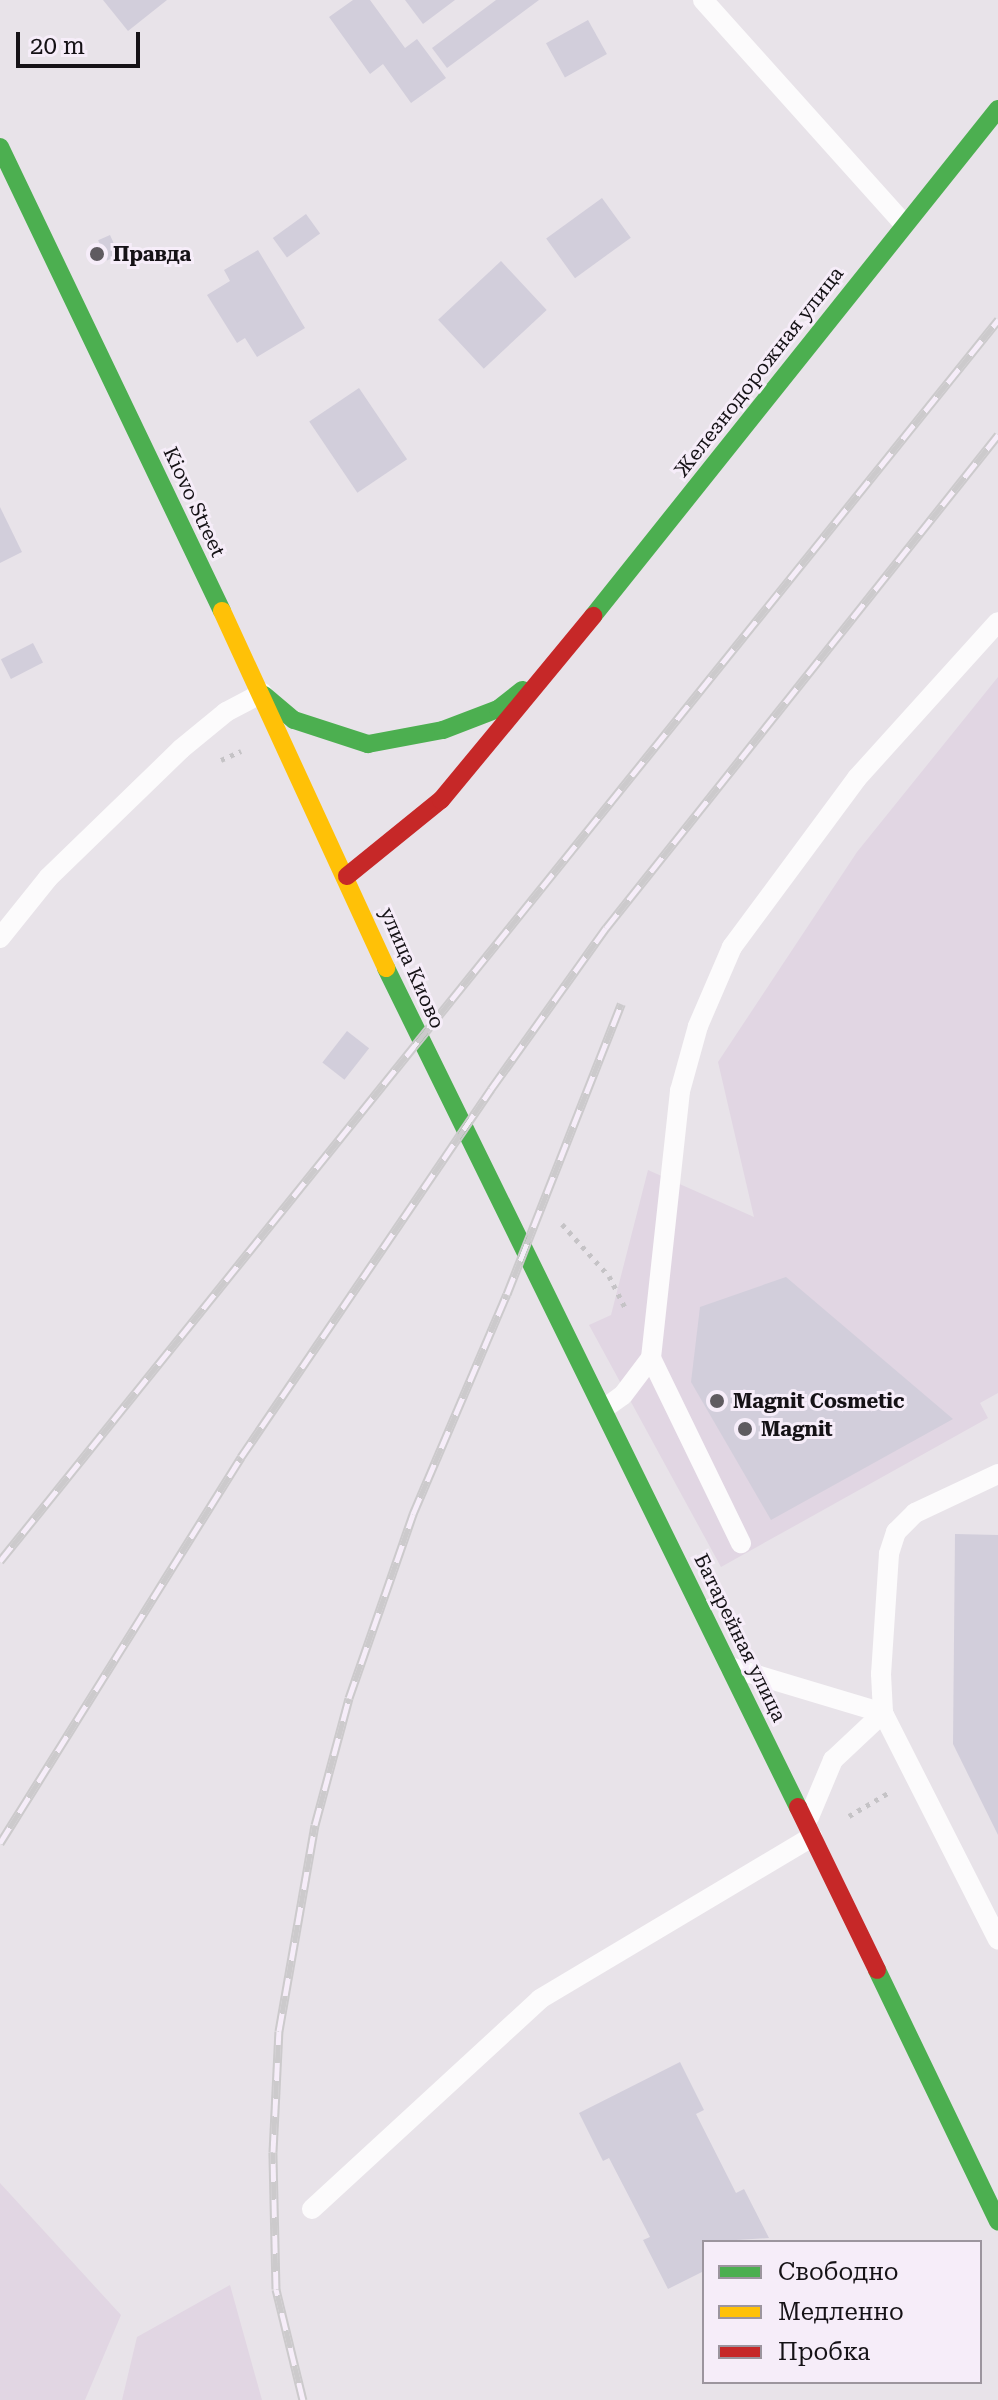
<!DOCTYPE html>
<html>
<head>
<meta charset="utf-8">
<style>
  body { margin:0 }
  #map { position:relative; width:998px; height:2400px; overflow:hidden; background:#e8e3e9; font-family:"Roboto Serif",serif }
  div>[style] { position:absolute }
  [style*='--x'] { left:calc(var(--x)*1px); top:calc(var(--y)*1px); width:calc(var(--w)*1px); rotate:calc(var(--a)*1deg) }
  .built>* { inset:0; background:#e1d6e3 }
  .building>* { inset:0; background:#d2cedb; transform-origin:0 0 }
  .path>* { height:5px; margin-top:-2.5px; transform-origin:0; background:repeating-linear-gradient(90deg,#c5c3c6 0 4px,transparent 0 10px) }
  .lane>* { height:20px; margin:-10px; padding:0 10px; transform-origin:10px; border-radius:10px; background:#fcfbfc }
  .fast>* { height:18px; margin:-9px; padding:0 9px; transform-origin:9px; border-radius:9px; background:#4caf50 }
  .slow>* { height:18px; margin:-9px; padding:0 9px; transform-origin:9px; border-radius:9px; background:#ffc107 }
  .jam>* { height:18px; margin:-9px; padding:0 9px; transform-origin:9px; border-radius:9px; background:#c62828 }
  .rail>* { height:9px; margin-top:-4.5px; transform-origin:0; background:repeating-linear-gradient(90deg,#f6edf9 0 18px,#cccacc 0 36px); box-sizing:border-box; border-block:2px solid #cccacc }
  .dots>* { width:22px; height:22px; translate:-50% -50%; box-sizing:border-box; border:4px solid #f6edf9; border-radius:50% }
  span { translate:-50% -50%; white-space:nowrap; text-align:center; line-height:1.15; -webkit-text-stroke:6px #f6edf9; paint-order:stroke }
  .poi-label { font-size:20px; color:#151216; font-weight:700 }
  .left { translate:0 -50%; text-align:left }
  .street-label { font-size:20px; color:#151216 }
  .legend { position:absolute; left:702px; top:2240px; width:280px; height:144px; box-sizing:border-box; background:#f6edf9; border:2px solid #9c959e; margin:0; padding:10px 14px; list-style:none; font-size:24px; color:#151216 }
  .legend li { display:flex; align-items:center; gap:16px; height:40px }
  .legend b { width:40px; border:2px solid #9c959e }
  .scale { position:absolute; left:16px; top:32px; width:124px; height:36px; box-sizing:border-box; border:4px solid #151216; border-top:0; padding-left:10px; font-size:24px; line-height:28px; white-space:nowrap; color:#151216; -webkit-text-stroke:6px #f6edf9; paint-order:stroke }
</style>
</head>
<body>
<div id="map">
  <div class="built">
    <div style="clip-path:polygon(998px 677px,998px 1393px,980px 1403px,988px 1418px,721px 1567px,589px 1325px,611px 1315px,648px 1170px,754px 1217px,718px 1062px,857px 852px)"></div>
    <div style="clip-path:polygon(0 2183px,121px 2315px,85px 2400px,0 2400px)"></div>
    <div style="clip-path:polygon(230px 2285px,262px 2400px,122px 2400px,137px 2337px)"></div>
  </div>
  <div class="building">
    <div style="clip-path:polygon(103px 0,167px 0,128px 31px)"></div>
    <div style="clip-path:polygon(353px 0,370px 0,405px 48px,417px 39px,446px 78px,411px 103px,383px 64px,370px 74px,329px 17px)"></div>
    <div style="clip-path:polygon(405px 0,455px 0,423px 24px)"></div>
    <div style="clip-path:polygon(496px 0,539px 0,447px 68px,432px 48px)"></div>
    <div style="left:588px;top:20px;width:39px;height:48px;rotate:61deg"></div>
    <div style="left:602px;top:198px;width:49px;height:69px;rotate:54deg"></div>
    <div style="left:306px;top:214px;width:24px;height:41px;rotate:54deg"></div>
    <div style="left:110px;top:235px;width:22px;height:13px;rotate:66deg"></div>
    <div style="clip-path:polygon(258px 250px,305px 328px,257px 357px,245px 338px,237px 343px,207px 295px,230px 281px,224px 270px)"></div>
    <div style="left:501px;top:261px;width:67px;height:86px;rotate:47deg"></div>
    <div style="left:359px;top:388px;width:86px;height:60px;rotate:56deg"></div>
    <div style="clip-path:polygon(0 507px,22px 552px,0 563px)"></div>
    <div style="left:33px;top:643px;width:22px;height:36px;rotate:63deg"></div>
    <div style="left:347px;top:1031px;width:28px;height:40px;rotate:38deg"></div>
    <div style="clip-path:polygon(786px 1277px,953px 1419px,771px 1520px,691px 1382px,700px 1307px)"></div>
    <div style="clip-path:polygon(955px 1534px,998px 1535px,998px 1835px,953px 1744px)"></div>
    <div style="clip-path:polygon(680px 2062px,704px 2110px,696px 2114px,736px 2193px,744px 2189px,769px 2238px,704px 2242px,704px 2271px,668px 2289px,643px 2240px,650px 2237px,609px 2158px,603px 2161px,579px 2113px)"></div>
  </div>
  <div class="path">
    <div style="--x:221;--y:760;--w:22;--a:-24"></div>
    <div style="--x:562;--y:1224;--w:70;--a:47.9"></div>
    <div style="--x:609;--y:1276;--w:36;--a:63"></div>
    <div style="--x:849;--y:1816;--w:45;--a:-30.5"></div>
  </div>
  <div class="lane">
    <div style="--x:703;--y:0;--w:301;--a:48.1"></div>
    <div style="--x:0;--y:938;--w:77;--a:-51.3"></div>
    <div style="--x:48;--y:878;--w:185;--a:-44.1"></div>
    <div style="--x:181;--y:749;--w:58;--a:-39.4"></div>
    <div style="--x:226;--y:712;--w:41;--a:-27.8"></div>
    <div style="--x:651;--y:1358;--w:206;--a:64.1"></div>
    <div style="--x:605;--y:1408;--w:22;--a:-36"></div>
    <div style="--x:623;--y:1395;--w:46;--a:-52.9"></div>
    <div style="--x:651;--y:1358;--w:269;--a:-83.8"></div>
    <div style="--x:680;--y:1091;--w:67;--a:-74.5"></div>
    <div style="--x:698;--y:1026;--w:86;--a:-66.7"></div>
    <div style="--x:732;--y:947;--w:210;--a:-53.5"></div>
    <div style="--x:857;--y:778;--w:210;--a:-47.9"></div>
    <div style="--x:998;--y:1474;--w:92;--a:154.8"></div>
    <div style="--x:915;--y:1513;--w:27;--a:135"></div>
    <div style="--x:896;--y:1532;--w:23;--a:108"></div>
    <div style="--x:889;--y:1554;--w:120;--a:93.8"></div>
    <div style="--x:881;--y:1674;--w:39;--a:87"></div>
    <div style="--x:883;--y:1713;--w:254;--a:63.1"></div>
    <div style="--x:730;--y:1667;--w:160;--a:16.7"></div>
    <div style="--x:809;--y:1817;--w:62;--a:-67.2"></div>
    <div style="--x:833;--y:1760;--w:69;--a:-43.2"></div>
    <div style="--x:312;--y:2209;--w:310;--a:-42.6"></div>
    <div style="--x:540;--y:1999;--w:317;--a:-30.8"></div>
  </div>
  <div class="fast">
    <div style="--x:0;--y:147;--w:514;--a:64.43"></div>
    <div style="--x:593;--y:616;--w:649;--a:-51.38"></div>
    <div style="--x:264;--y:695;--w:39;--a:40"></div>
    <div style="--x:294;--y:720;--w:78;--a:18"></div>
    <div style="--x:368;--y:744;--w:76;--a:-10.6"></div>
    <div style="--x:443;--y:730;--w:59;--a:-20.9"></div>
    <div style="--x:498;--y:709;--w:31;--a:-38"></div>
    <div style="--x:386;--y:968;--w:935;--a:63.85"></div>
    <div style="--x:877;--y:1970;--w:279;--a:64.3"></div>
  </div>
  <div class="slow">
    <div style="--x:222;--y:611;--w:393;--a:65.3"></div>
  </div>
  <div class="jam">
    <div style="--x:347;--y:876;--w:121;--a:-39"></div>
    <div style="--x:441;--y:800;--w:239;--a:-50.4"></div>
    <div style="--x:798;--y:1807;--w:181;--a:64.1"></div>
  </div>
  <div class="rail">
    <div style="--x:0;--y:1561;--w:1593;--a:-51.19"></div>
    <div style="--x:0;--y:1843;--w:455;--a:-58"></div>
    <div style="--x:241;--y:1457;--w:445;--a:-55.8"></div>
    <div style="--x:491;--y:1089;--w:198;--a:-54.5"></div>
    <div style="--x:606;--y:928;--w:630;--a:-51.51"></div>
    <div style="--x:303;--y:2400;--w:114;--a:-103.7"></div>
    <div style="--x:276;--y:2289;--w:137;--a:-91.3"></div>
    <div style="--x:273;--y:2152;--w:121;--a:-87.2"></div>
    <div style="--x:279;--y:2031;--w:209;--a:-80.1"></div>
    <div style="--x:315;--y:1825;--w:131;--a:-75"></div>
    <div style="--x:349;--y:1698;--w:195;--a:-70.8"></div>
    <div style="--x:413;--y:1514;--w:239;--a:-66.9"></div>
    <div style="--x:507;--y:1294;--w:312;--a:-68.5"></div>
  </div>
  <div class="dots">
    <div style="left:97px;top:254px;background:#5f5b60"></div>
    <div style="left:717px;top:1401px;background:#5f5b60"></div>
    <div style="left:745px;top:1429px;background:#5f5b60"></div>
  </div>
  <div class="poi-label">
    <span class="left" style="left:113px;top:254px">Правда</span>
    <span class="left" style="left:733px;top:1401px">Magnit Cosmetic</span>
    <span class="left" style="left:761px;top:1429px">Magnit</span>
  </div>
  <div class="street-label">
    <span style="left:759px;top:372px;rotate:-52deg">Железнодорожная улица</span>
    <span style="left:194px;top:502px;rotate:65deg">Kiovo Street</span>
    <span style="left:412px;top:968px;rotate:66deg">улица Киово</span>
    <span style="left:740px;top:1638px;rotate:64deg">Батарейная улица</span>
  </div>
  <ul class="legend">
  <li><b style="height:10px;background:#4caf50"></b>Свободно</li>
  <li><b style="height:10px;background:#ffc107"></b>Медленно</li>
  <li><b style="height:10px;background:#c62828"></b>Пробка</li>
  </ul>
  <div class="scale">20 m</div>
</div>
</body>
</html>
